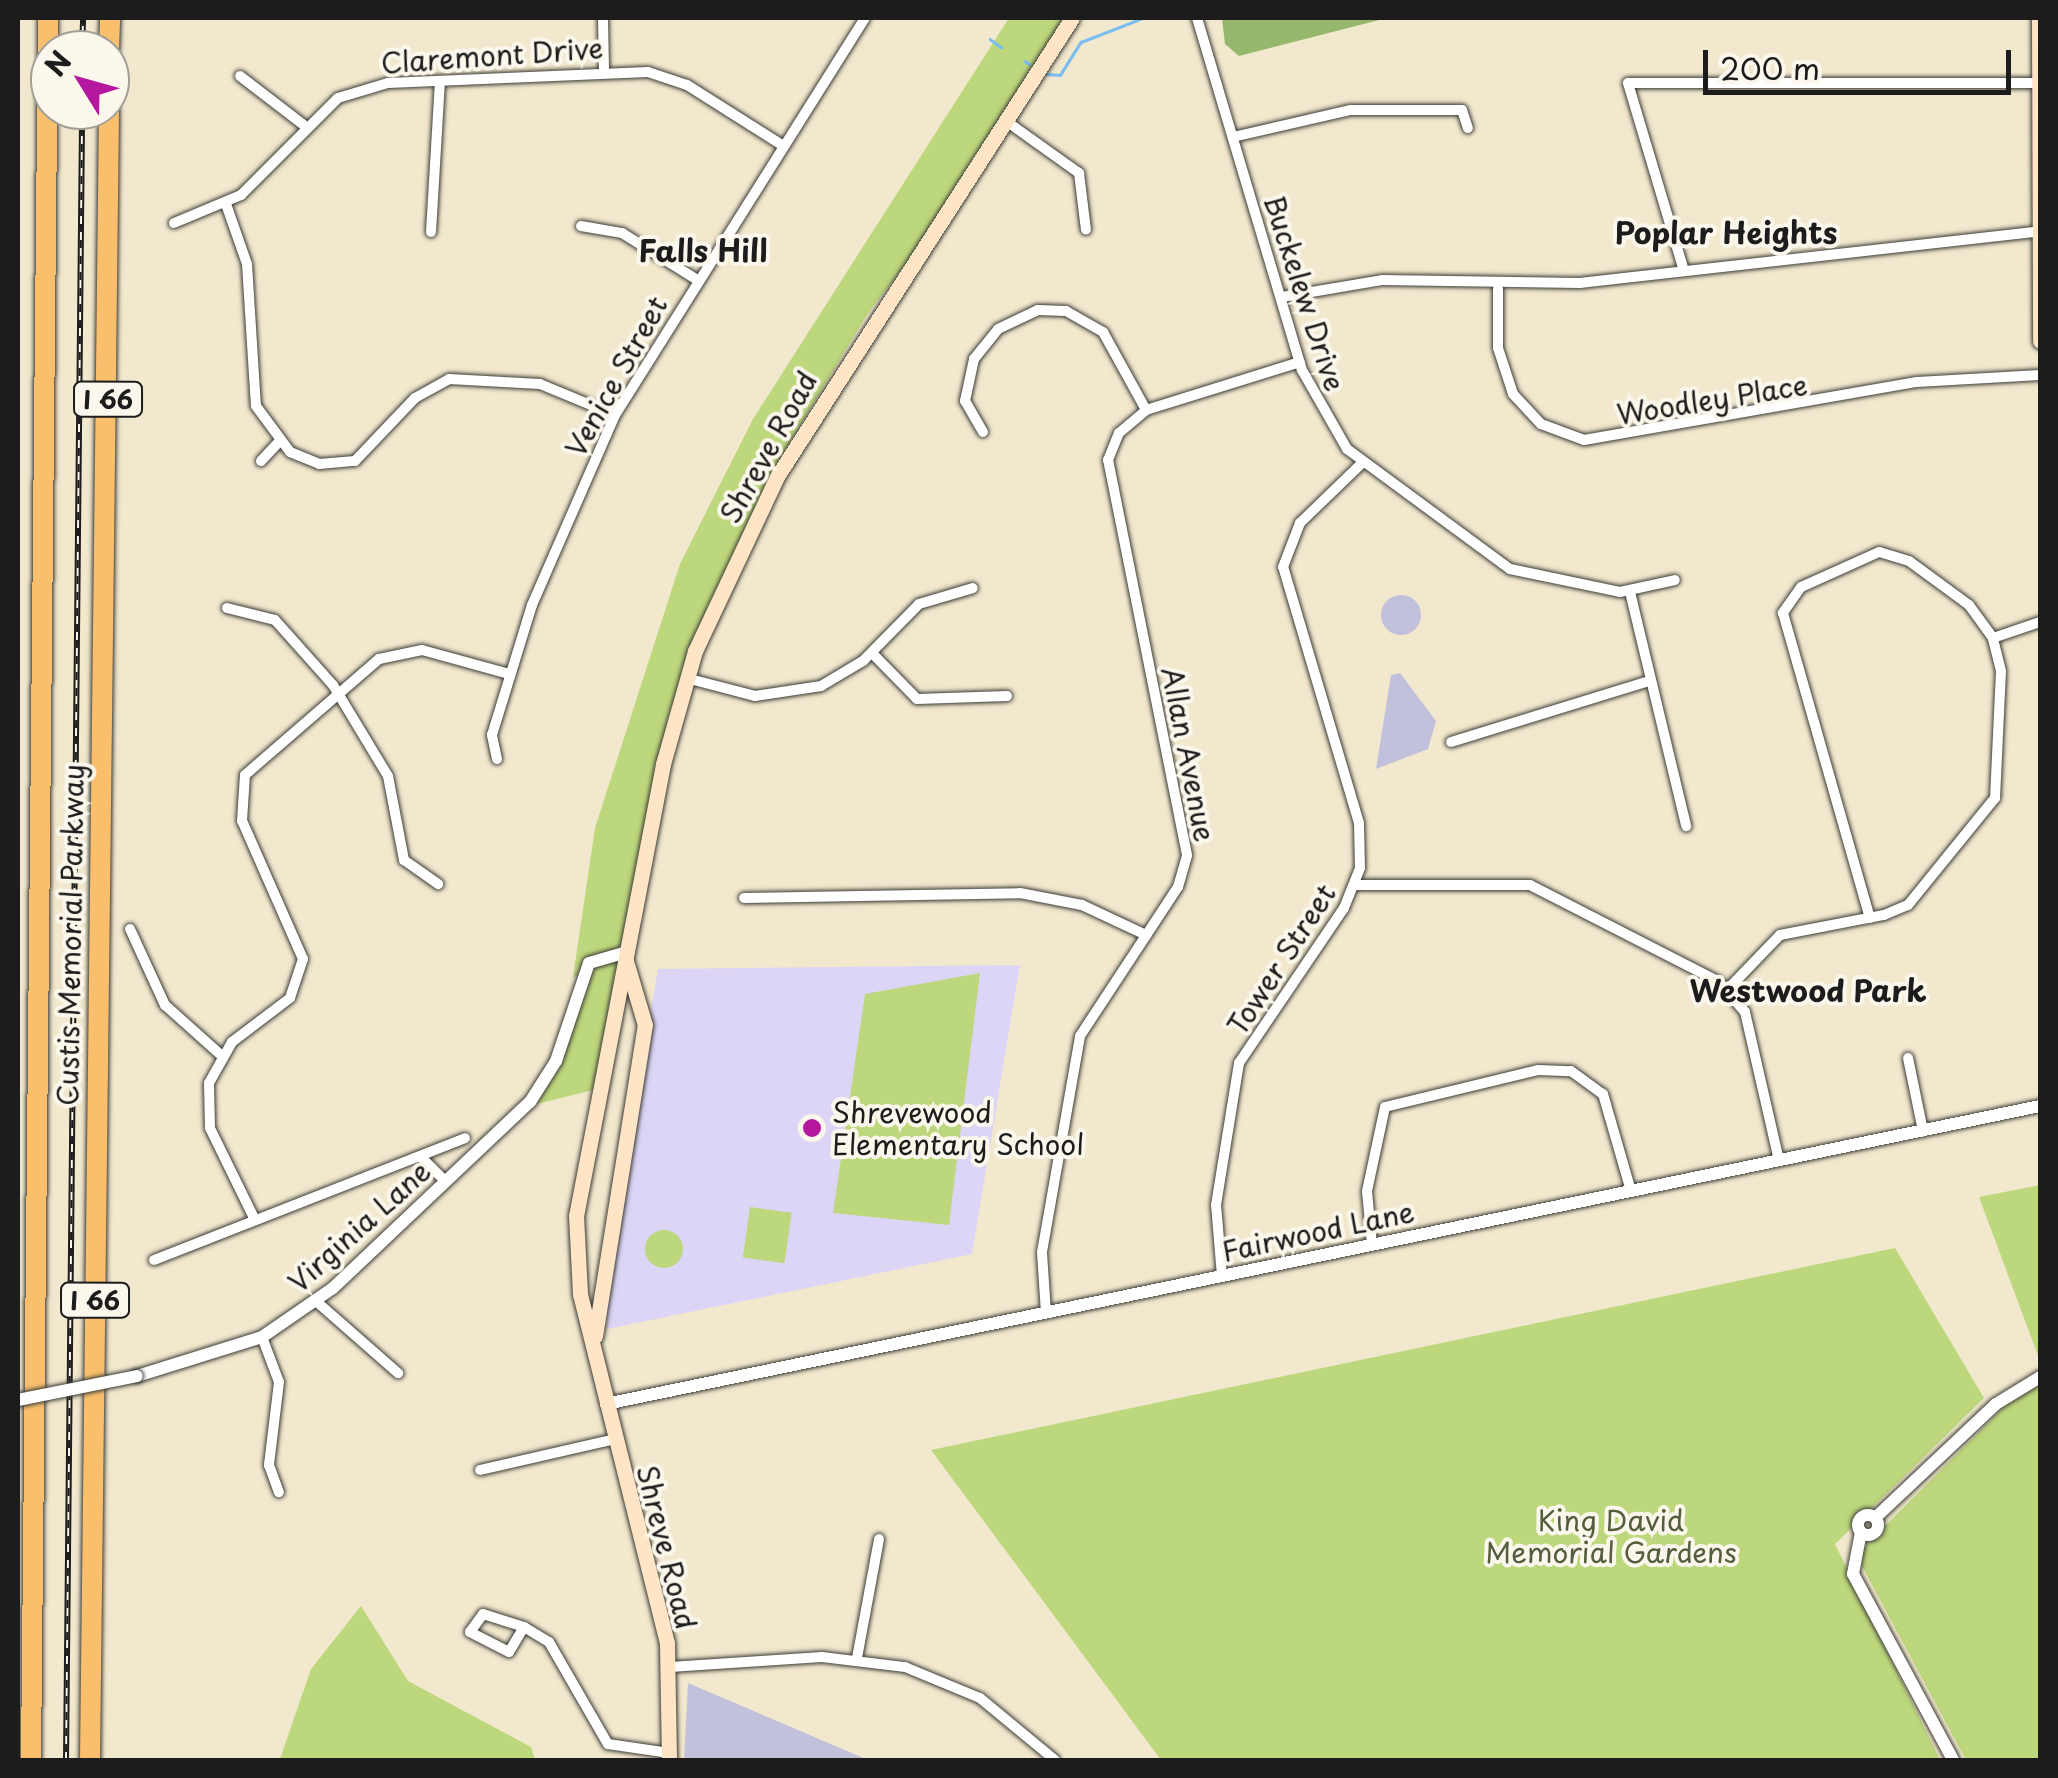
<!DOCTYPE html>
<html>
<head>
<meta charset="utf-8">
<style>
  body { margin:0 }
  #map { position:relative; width:2058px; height:1778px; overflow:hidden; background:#f1e8cd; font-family:"Playpen Sans",sans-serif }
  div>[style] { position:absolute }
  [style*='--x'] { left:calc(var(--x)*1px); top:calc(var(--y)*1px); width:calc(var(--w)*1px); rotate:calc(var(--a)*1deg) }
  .built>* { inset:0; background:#ddd5f6 }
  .industrial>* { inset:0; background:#c2c1dc }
  .round { border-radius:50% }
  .green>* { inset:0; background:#bdd77c; transform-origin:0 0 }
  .forest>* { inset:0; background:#96b86c }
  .stream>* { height:2.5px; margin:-1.25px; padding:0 1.25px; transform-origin:1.25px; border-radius:1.25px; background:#7abdf0 }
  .roads { filter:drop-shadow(0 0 2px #3c3b37) drop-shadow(0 0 2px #3c3b37) }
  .minor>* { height:10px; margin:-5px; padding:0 5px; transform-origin:5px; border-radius:5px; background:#fff }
  .tertiary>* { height:12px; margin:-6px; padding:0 6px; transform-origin:6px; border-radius:6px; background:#fff }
  .tertiary>.ring { margin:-6px; padding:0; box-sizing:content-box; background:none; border:12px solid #fff; border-radius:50% }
  .secondary>* { height:15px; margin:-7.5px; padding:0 7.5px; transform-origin:7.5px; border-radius:7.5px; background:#fde5c5 }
  .motorway>* { height:20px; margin:-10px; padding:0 10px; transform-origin:10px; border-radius:10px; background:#f9bf6d }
  .rail>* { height:6px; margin-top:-3px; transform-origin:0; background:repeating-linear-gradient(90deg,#fbf7ec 0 8px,#1c1c1c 0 16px); box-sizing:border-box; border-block:2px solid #1c1c1c }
  .bridges { filter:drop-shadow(0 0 2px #3c3b37) drop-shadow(0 0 2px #3c3b37) }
  .tertiary-bridge>* { height:12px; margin:-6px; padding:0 6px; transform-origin:6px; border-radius:6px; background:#fff }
  .dots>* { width:28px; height:28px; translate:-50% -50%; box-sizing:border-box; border:5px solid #fbf7ec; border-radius:50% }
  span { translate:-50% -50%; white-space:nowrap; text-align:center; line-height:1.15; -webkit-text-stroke:8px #fbf7ec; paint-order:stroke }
  .shield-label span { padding:2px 8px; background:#fbf7ec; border:2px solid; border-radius:8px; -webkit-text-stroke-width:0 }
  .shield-label { font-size:25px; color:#1c1c1c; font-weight:700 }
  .street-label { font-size:28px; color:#1c1c1c }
  .poi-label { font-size:28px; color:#1c1c1c }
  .left { translate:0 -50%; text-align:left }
  .park-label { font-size:28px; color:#545d3e }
  .neighbourhood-label { font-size:30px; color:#1c1c1c; font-weight:700 }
  .frame { position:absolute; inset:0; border:20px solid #1c1c1c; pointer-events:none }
  .north { position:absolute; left:30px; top:30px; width:100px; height:100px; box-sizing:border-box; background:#fbf7ec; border:2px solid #a29f99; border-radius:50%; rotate:307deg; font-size:28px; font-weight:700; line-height:40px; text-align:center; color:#1c1c1c }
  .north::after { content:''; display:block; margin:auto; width:35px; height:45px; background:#b5179e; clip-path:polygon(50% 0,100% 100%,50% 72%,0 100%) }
  .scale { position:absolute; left:1703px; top:50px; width:308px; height:45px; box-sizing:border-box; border:5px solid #1c1c1c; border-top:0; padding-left:12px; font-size:30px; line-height:35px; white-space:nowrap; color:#1c1c1c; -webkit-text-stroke:8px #fbf7ec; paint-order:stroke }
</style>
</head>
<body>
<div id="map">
  <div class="built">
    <div style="clip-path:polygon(1020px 965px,972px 1254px,607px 1329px,607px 1268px,658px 969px)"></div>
  </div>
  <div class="industrial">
    <div class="round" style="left:1381px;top:595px;width:40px;height:40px"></div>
    <div style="clip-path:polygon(1400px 673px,1436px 721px,1428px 749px,1376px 769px,1391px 675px)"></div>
    <div style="clip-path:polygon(688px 1683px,763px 1715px,868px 1760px,684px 1760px)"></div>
  </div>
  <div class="green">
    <div style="clip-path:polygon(1009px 18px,1064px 18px,953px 203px,868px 313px,782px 455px,669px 712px,593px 1090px,537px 1104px,560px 1067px,590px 974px,573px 977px,595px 828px,680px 564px,753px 419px)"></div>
    <div style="clip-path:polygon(980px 973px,949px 1225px,833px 1213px,865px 994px)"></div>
    <div style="clip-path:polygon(2040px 1185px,2040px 1361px,1979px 1197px)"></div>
    <div style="left:750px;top:1207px;width:42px;height:51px;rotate:8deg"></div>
    <div class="round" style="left:645px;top:1230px;width:38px;height:38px"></div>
    <div style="clip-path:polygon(1895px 1248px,1984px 1398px,1835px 1544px,1940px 1760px,1161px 1760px,931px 1450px)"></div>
    <div style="clip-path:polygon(2040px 1385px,2040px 1760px,1966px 1760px,1856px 1555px,2006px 1405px)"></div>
    <div style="clip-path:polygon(361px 1606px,408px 1681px,531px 1747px,535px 1760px,280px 1759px,311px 1669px)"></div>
  </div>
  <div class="forest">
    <div style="clip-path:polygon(1222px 18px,1387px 18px,1239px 56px,1225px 44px)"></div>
  </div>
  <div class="stream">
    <div style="--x:990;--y:39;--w:14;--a:36"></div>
    <div style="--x:1025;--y:61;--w:5;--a:37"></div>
    <div style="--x:1047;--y:74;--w:13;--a:4"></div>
    <div style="--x:1060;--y:75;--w:39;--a:-58"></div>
    <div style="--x:1081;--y:42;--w:66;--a:-21.2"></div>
  </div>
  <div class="roads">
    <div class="minor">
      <div style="--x:603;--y:18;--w:52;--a:88.9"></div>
      <div style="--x:1197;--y:18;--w:367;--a:73.4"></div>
      <div style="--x:1302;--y:370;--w:91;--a:60.3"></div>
      <div style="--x:1347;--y:449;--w:202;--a:36.4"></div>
      <div style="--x:1510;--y:569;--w:112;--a:11.8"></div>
      <div style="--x:1620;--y:592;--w:56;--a:-12.3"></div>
      <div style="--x:240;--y:76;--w:82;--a:37.6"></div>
      <div style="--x:1006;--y:121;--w:90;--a:35.5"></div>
      <div style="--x:1079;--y:173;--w:57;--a:83"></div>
      <div style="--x:1233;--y:137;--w:121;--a:-12.9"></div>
      <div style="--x:1351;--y:110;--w:111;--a:0"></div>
      <div style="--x:1462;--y:110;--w:19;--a:72"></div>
      <div style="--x:226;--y:204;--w:64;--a:70.7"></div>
      <div style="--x:247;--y:264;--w:142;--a:86.4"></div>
      <div style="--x:256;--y:406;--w:57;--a:53.5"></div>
      <div style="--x:290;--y:452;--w:31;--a:22"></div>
      <div style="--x:319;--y:464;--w:36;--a:-5"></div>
      <div style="--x:355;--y:461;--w:87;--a:-46.4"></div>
      <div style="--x:415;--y:398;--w:39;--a:-29"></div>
      <div style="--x:449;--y:379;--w:91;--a:3.1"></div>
      <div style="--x:540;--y:384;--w:81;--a:22.5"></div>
      <div style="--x:174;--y:223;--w:73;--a:-22.7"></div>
      <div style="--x:241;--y:195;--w:137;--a:-45"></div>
      <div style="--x:338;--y:98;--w:52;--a:-16.7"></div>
      <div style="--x:388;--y:83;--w:260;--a:-2.4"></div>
      <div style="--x:648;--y:72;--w:41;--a:18.4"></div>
      <div style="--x:687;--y:85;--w:112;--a:32.3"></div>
      <div style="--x:581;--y:226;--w:42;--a:9.7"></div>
      <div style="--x:622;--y:233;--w:87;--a:31.9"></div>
      <div style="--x:431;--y:232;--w:150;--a:-86.6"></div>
      <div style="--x:1684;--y:271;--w:196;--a:-106.6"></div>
      <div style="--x:1628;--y:83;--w:411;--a:0"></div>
      <div style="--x:1498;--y:289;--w:59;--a:90"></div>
      <div style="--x:1498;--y:348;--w:48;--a:71.9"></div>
      <div style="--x:1513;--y:394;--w:41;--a:47"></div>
      <div style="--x:1541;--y:424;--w:46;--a:20.4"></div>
      <div style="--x:1584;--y:440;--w:338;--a:-9.9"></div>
      <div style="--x:1917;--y:382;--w:123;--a:-3.3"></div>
      <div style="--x:1282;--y:297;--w:101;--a:-9.6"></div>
      <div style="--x:1382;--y:280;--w:198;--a:0.9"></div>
      <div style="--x:1580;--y:283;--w:463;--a:-6.4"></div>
      <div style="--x:983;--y:432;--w:36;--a:-120"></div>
      <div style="--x:965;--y:401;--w:43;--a:-77.9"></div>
      <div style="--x:974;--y:359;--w:38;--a:-51"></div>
      <div style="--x:998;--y:329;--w:44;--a:-25.4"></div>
      <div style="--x:1038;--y:310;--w:28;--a:2"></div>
      <div style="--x:1066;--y:311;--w:43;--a:29.6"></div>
      <div style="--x:1103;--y:332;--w:89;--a:61.1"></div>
      <div style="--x:261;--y:461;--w:25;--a:-47"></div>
      <div style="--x:1630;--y:592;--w:241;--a:76.5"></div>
      <div style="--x:227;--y:608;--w:49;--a:14"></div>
      <div style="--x:275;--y:620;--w:87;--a:48.3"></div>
      <div style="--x:333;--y:685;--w:106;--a:58.9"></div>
      <div style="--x:388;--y:776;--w:86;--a:79.2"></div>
      <div style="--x:404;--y:860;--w:42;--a:35.2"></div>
      <div style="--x:1993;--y:638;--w:50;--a:-18.8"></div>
      <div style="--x:872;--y:653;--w:64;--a:45.6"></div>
      <div style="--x:917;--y:699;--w:90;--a:-1.9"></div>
      <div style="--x:686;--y:678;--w:71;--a:14.6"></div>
      <div style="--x:755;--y:696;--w:67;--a:-8.6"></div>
      <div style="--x:821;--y:686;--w:49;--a:-30.8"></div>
      <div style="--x:863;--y:661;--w:80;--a:-45.5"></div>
      <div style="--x:919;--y:604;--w:56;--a:-16.5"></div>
      <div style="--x:1451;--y:742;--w:204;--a:-17.1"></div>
      <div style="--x:497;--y:759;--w:25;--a:-102"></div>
      <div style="--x:492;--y:735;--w:136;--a:-72.9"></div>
      <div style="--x:532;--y:605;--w:207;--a:-66.4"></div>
      <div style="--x:615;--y:415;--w:469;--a:-57.8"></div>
      <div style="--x:1355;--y:885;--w:175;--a:0"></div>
      <div style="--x:1530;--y:885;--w:211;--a:27.1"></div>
      <div style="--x:1718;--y:981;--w:41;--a:48.9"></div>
      <div style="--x:1745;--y:1012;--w:153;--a:77.1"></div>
      <div style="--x:744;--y:898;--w:276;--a:-1"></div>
      <div style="--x:1020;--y:893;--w:63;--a:11"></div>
      <div style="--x:1082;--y:905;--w:71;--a:25.1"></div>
      <div style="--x:130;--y:929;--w:84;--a:65.3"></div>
      <div style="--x:165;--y:1005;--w:75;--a:41.8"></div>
      <div style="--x:1728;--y:989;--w:75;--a:-46.1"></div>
      <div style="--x:1780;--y:935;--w:106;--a:-10.9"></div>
      <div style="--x:1884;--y:915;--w:26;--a:-23"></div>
      <div style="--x:1908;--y:905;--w:138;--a:-50.9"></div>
      <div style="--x:1995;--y:798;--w:127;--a:-87.3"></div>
      <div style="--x:2001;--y:671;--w:34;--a:-104"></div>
      <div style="--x:1993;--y:638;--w:41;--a:-126"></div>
      <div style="--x:1969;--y:605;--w:74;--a:-143.7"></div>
      <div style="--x:1909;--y:561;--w:31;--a:-163"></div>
      <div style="--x:1879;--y:552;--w:85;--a:155.8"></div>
      <div style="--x:1801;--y:587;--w:32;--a:125"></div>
      <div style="--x:1783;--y:613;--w:317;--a:74.1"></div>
      <div style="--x:1908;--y:1058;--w:75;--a:78.4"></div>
      <div style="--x:421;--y:1157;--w:34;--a:45"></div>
      <div style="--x:255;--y:1220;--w:102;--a:-116.1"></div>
      <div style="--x:210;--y:1128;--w:45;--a:-91.3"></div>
      <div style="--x:209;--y:1083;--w:47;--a:-60.7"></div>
      <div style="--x:232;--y:1042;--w:73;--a:-37.2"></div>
      <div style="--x:290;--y:998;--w:41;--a:-71.6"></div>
      <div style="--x:303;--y:959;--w:151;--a:-113.8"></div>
      <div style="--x:242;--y:821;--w:46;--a:-86.3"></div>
      <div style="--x:245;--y:775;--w:177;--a:-40.9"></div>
      <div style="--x:379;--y:659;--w:44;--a:-11.8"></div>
      <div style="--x:422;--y:650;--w:90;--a:15.4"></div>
      <div style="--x:1372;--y:1245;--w:54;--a:-95.3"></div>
      <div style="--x:1367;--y:1191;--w:86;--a:-77.9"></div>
      <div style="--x:1385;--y:1107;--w:157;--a:-13.6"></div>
      <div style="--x:1538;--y:1070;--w:33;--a:2"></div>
      <div style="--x:1571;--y:1071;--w:39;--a:36"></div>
      <div style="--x:1603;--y:1094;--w:101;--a:73.9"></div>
      <div style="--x:154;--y:1260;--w:334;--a:-21.4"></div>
      <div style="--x:1222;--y:1276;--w:71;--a:-94.8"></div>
      <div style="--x:1216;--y:1205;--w:144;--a:-80.8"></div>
      <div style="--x:1239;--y:1063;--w:187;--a:-55.9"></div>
      <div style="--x:1344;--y:908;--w:43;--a:-68.2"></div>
      <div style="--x:1360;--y:868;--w:45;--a:-91.3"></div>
      <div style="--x:1359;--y:823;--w:267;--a:-106.5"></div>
      <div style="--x:1283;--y:567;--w:47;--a:-68.9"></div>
      <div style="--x:1300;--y:523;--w:85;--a:-44"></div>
      <div style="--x:317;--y:1302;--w:108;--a:41.2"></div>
      <div style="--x:1046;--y:1313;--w:61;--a:-93.8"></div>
      <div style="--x:1042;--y:1252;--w:219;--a:-80"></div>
      <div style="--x:1080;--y:1036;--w:178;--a:-56.7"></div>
      <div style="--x:1178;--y:887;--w:33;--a:-74"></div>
      <div style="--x:1187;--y:855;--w:403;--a:-101.3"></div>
      <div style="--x:1108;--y:460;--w:29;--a:-68"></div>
      <div style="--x:1119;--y:433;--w:35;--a:-40"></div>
      <div style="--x:1146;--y:410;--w:161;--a:-17.3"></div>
      <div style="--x:262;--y:1337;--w:48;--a:69.3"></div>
      <div style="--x:279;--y:1382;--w:84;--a:96.9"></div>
      <div style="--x:269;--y:1465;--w:29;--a:70"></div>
      <div style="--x:480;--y:1470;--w:139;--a:-12.9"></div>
      <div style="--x:483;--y:1614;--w:43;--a:17.6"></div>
      <div style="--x:524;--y:1627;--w:29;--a:121"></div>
      <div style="--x:509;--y:1652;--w:44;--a:-152.9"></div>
      <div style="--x:470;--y:1632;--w:22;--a:-54"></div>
      <div style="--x:524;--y:1627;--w:29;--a:31"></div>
      <div style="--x:549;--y:1642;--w:118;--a:60"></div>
      <div style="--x:608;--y:1744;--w:62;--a:8.4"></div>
      <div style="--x:857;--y:1658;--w:121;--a:-79.5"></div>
      <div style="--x:670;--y:1667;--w:152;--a:-3.8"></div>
      <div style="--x:822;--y:1657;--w:84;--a:6.9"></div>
      <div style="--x:905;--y:1667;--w:81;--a:22.5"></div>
      <div style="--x:980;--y:1698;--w:97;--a:39.6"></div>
    </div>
    <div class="tertiary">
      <div style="--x:137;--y:1376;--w:131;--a:-17.3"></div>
      <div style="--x:262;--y:1337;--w:86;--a:-34.6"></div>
      <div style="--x:333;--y:1288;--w:271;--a:-43.4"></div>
      <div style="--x:530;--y:1102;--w:49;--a:-57.6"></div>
      <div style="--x:556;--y:1061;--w:103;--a:-71.4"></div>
      <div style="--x:589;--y:963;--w:36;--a:-16"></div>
      <div style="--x:606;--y:1404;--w:1465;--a:-11.74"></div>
      <div class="ring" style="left:1858px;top:1515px;width:8px;height:8px"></div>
      <div style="--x:1875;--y:1518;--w:166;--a:-43.3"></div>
      <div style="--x:1996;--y:1404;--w:52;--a:-31.5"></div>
      <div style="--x:1861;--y:1532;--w:43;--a:100.8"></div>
      <div style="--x:1853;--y:1574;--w:211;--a:61.7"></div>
    </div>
    <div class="secondary">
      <div style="--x:2039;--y:18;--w:323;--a:89.8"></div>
      <div style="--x:595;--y:1336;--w:315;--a:-80.9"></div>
      <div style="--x:645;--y:1025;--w:67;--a:-106.5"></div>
      <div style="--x:669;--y:1760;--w:117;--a:-91"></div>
      <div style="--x:667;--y:1643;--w:360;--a:-104"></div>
      <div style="--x:580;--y:1294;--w:78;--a:-92.9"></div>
      <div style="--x:576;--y:1216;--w:460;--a:-79.1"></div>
      <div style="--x:663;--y:764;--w:117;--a:-74.2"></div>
      <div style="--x:695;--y:651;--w:195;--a:-64.8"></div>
      <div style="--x:778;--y:475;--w:543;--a:-57.25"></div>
    </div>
    <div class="motorway">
      <div style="--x:109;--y:50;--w:32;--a:-88"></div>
      <div style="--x:31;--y:1760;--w:1742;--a:-89.44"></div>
      <div style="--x:90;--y:1760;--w:1650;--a:-89.34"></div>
    </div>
  </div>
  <div class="rail">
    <div style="--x:82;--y:50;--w:32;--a:-88"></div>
    <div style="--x:66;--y:1760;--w:1650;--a:-89.44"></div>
  </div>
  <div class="bridges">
    <div class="tertiary-bridge">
      <div style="--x:18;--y:1400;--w:121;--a:-11.4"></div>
    </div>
  </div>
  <div class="dots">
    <div style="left:812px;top:1128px;background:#b5179e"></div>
  </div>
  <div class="shield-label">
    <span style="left:108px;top:399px">I 66</span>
    <span style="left:95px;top:1300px">I 66</span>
  </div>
  <div class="street-label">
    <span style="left:492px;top:55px;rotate:-4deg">Claremont Drive</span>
    <span style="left:1305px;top:293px;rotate:72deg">Buckelew Drive</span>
    <span style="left:616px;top:376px;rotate:-61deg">Venice Street</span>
    <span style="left:1712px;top:399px;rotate:-9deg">Woodley Place</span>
    <span style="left:768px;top:447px;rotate:-61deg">Shreve Road</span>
    <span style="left:1189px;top:754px;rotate:79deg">Allan Avenue</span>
    <span style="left:70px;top:935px;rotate:-89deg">Custis Memorial Parkway</span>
    <span style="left:1281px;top:959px;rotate:-57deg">Tower Street</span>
    <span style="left:359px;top:1226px;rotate:-42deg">Virginia Lane</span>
    <span style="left:1318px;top:1231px;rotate:-12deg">Fairwood Lane</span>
    <span style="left:667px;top:1547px;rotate:76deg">Shreve Road</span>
  </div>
  <div class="poi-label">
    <span class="left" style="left:832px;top:1128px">Shrevewood<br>Elementary School</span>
  </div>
  <div class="park-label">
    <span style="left:1611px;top:1536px">King David<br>Memorial Gardens</span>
  </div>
  <div class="neighbourhood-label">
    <span style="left:1726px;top:232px">Poplar Heights</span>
    <span style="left:703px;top:250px">Falls Hill</span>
    <span style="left:1808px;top:990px">Westwood Park</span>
  </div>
  <div class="frame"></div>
  <div class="north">N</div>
  <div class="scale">200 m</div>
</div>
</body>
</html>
